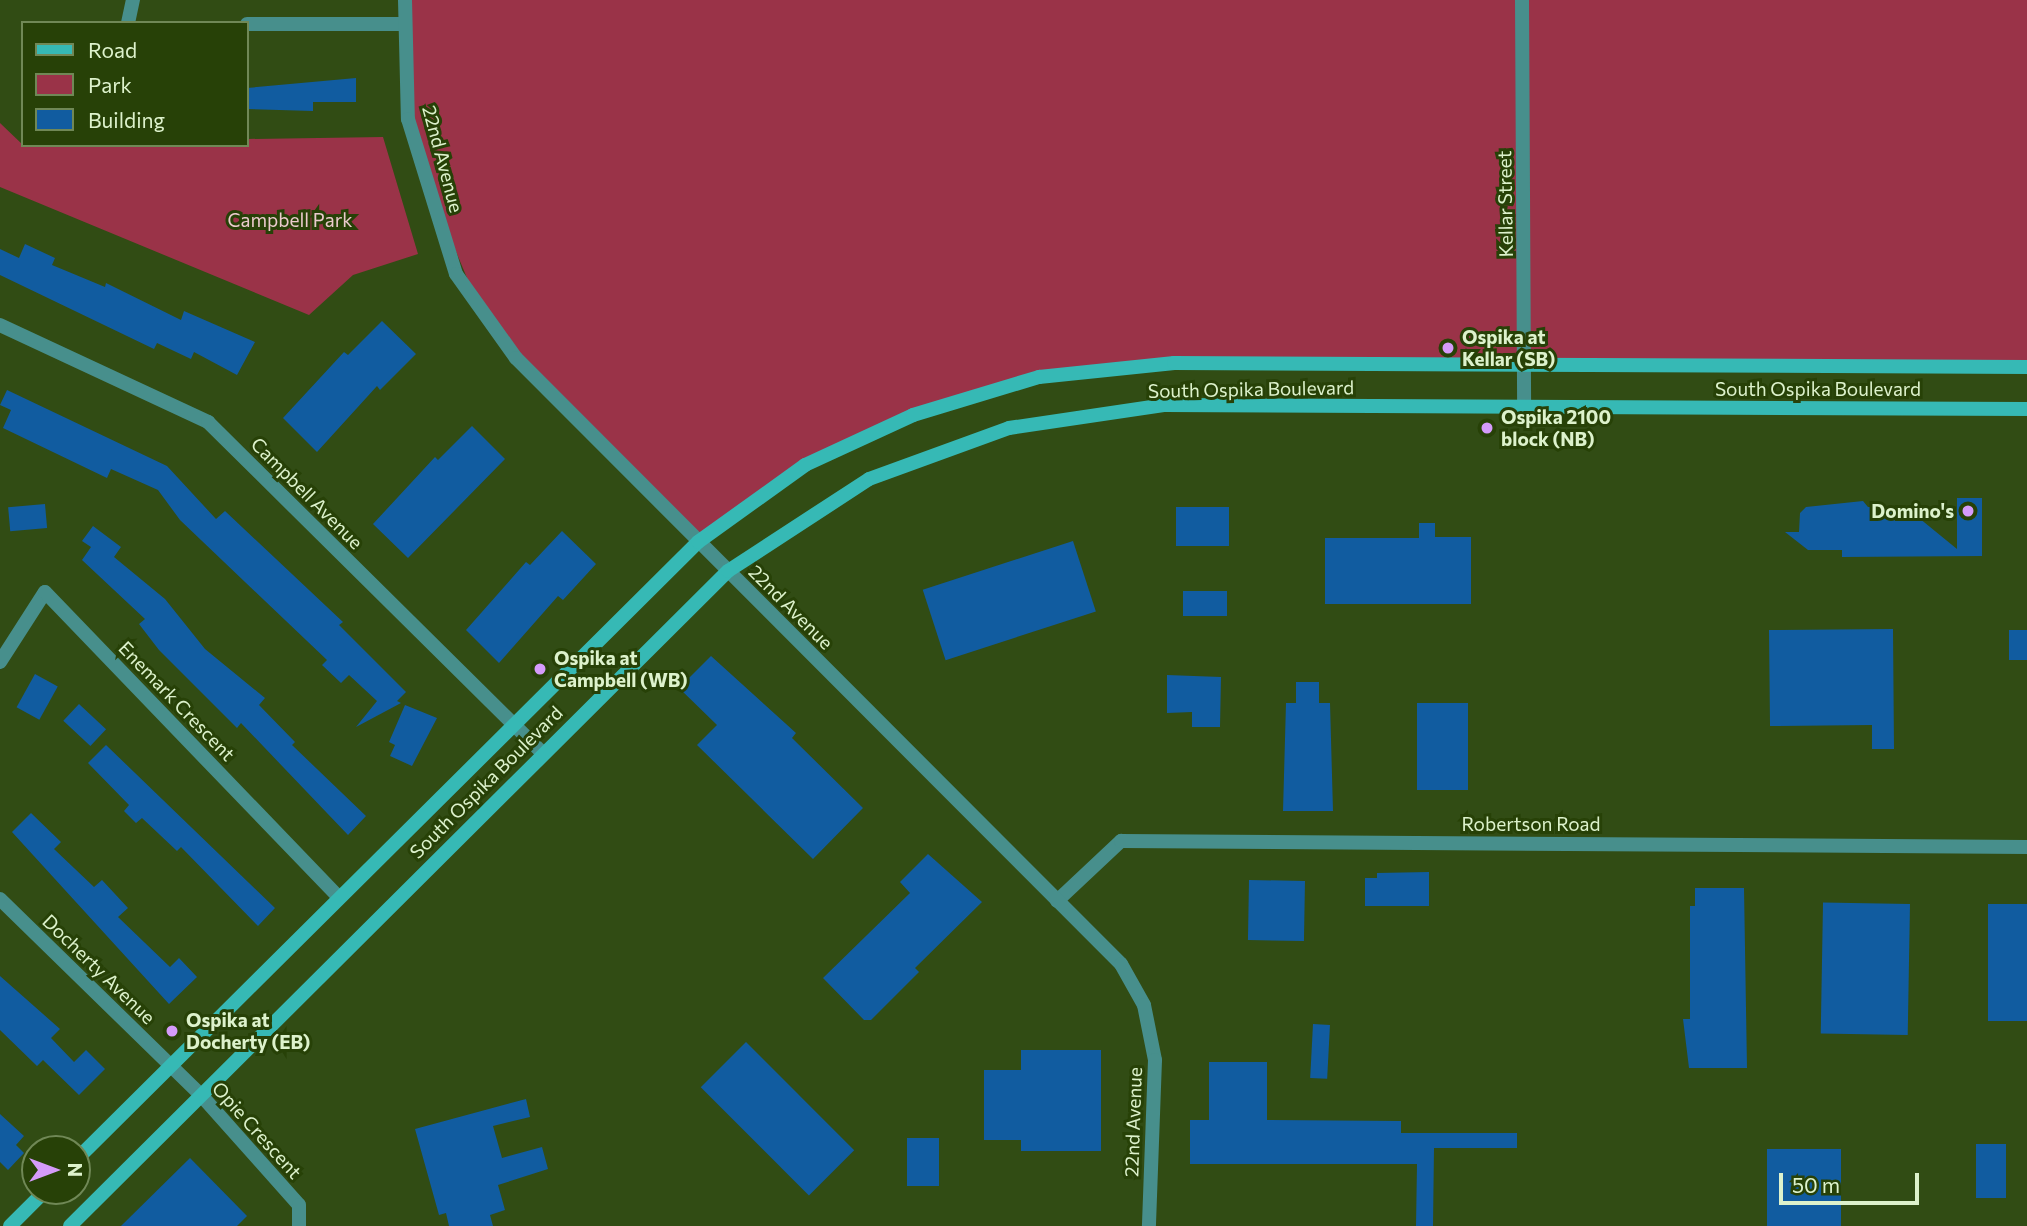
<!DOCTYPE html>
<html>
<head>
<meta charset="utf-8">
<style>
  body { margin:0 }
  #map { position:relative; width:2027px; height:1226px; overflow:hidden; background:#314c14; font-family:Commissioner,sans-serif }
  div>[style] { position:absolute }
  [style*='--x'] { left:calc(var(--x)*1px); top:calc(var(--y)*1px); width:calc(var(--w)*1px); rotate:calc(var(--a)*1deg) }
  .green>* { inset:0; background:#9a3348 }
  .building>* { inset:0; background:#115ca0; transform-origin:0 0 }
  .minor>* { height:14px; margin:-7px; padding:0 7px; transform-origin:7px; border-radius:7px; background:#478f8c }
  .tertiary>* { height:14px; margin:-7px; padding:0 7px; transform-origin:7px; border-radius:7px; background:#478f8c }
  .secondary>* { height:14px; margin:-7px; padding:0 7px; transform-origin:7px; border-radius:7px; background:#36b9b5 }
  .dots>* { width:19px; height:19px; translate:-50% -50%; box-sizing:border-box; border:4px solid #274107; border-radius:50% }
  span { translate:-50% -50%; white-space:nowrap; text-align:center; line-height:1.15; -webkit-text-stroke:6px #274107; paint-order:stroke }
  .street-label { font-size:19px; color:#ddf2cc }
  .park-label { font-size:19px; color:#eccacd }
  .poi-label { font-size:19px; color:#ddf2cc; font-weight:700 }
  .left { translate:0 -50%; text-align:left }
  .right { translate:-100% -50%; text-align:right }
  .legend { position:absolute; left:21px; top:21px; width:228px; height:126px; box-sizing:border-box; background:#274107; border:2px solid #708856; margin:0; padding:9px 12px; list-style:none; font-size:21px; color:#ddf2cc }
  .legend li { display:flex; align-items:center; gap:14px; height:35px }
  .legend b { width:35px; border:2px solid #708856 }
  .north { position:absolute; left:21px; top:1135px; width:70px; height:70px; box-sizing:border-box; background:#274107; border:2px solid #708856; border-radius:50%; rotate:90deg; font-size:19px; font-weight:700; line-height:28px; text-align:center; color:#ddf2cc }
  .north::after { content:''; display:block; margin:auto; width:24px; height:32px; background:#d59bfa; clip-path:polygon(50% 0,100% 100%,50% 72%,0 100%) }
  .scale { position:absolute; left:1779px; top:1173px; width:140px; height:32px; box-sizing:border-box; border:4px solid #ddf2cc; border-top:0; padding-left:9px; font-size:21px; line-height:24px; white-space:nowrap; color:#ddf2cc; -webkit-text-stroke:5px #274107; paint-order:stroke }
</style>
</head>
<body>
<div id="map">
  <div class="green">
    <div style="clip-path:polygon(408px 0,2027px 0,2027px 365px,1196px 366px,1047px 382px,915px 413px,842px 444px,701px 538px,487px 326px,415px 153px)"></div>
    <div style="clip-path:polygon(0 123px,23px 145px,247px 145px,247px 139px,383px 137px,418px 254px,353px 275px,309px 315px,0 187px)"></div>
  </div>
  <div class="building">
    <div style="clip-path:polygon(356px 78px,356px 102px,313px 102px,313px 111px,247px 109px,247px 88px)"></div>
    <div style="clip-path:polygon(25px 244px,55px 258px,52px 265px,105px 287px,106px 283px,181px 320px,184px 311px,255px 342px,237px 375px,194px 352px,191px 359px,157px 343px,154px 349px,0 275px,0 249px,19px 258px)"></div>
    <div style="clip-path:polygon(382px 321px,416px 354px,380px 390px,377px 386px,317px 452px,283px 418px,344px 352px,348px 355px)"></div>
    <div style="clip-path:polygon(7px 390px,167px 466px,216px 519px,225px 511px,343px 622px,339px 625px,406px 692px,397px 701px,401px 703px,356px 727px,377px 701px,349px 675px,341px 683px,322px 665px,327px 660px,180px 520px,158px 490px,111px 469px,107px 478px,3px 428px,11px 410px,0 405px)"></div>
    <div style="clip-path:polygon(472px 426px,505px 459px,408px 558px,373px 524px,435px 457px,438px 460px)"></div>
    <div style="clip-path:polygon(1957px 498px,1982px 498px,1982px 556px,1842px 557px,1842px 550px,1808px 550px,1785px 532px,1799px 532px,1800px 513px,1806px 507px,1863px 501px,1868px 507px,1892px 508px,1902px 517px,1919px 518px,1957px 549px)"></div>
    <div style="left:45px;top:504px;width:24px;height:37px;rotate:85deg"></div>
    <div style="left:1176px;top:507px;width:53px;height:39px"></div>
    <div style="clip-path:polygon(1419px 523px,1435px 523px,1435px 537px,1471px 537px,1471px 604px,1325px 604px,1325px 538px,1419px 538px)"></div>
    <div style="clip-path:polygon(93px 526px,121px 547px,114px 557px,165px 599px,205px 649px,265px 698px,259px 705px,295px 742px,292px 745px,366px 816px,348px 835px,241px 723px,237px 728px,159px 650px,139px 624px,145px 619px,82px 560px,91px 547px,82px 541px)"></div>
    <div style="clip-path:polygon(562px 531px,596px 564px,563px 600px,558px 596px,499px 663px,466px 630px,526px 562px,530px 565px)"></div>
    <div style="left:1073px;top:541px;width:74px;height:158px;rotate:72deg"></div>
    <div style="left:1183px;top:591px;width:44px;height:25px"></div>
    <div style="clip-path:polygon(1893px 629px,1894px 749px,1872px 749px,1872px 725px,1770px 726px,1769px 630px)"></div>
    <div style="left:2009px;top:630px;width:18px;height:30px"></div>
    <div style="clip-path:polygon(711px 656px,796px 733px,792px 738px,863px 808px,813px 859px,697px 745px,717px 725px,679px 688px)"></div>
    <div style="left:35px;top:674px;width:26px;height:38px;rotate:29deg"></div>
    <div style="clip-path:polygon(1167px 675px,1221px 677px,1220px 727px,1192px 727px,1192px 712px,1167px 713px)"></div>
    <div style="clip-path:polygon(1296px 682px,1319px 682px,1319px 703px,1330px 703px,1333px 811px,1283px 811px,1286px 703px,1296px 703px)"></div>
    <div style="left:1417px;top:703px;width:51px;height:87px"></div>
    <div style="left:79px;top:704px;width:37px;height:23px;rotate:43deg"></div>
    <div style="clip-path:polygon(405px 705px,437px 718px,412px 766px,390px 756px,395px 745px,389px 742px)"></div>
    <div style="clip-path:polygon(106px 745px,275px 908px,258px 926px,181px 847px,177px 851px,142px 818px,136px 823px,124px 811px,129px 805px,88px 763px)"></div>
    <div style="clip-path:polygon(31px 813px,61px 842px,54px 849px,94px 887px,102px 880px,128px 908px,118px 917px,170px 967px,179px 958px,197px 977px,169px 1004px,12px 832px)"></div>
    <div style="clip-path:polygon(928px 854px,982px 902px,915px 968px,919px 972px,871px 1020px,864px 1020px,823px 978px,910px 893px,900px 882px)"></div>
    <div style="clip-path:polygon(1429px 872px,1429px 906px,1365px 906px,1365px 878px,1377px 878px,1377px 873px)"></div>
    <div style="left:1249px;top:880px;width:56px;height:60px;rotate:1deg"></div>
    <div style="clip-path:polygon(1695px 888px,1744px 888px,1747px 1068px,1689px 1068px,1683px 1019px,1690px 1019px,1690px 906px,1695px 906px)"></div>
    <div style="left:1910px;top:904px;width:131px;height:87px;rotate:91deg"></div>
    <div style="left:1988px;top:904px;width:39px;height:117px"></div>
    <div style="clip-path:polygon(0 976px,60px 1029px,51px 1038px,74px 1062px,86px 1050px,105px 1069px,79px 1095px,43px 1060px,37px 1066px,0 1030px)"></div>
    <div style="left:1313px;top:1024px;width:17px;height:54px;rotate:3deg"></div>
    <div style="left:746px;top:1042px;width:153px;height:64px;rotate:45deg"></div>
    <div style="clip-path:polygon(1021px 1050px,1101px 1050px,1101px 1151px,1021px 1151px,1021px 1140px,984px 1140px,984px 1070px,1021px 1070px)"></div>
    <div style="clip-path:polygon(1209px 1062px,1267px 1062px,1267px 1120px,1401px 1121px,1401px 1133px,1517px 1133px,1517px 1148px,1434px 1148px,1433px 1226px,1416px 1226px,1417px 1164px,1190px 1164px,1190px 1120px,1209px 1120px)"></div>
    <div style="clip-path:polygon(526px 1099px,530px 1117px,493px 1126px,502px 1158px,542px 1147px,548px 1169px,498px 1185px,505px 1210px,490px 1215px,493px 1226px,449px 1226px,446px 1213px,439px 1215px,415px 1129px)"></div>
    <div style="clip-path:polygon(0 1114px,24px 1136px,16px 1145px,24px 1153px,8px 1170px,0 1162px)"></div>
    <div style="left:939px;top:1138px;width:48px;height:32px;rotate:90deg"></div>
    <div style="left:1976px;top:1144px;width:30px;height:54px"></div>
    <div style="left:1841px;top:1149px;width:77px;height:74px;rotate:90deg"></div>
    <div style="clip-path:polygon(190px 1158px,247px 1216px,237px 1226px,121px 1226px)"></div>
  </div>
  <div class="minor">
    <div style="--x:1522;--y:0;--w:407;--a:89.7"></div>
    <div style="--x:128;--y:23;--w:24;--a:-78"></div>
    <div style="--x:247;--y:24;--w:158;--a:0"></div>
    <div style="--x:0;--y:325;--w:230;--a:25"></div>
    <div style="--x:208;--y:422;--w:470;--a:44.7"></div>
    <div style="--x:0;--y:662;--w:83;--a:-57.3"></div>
    <div style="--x:45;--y:592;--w:424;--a:46.1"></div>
    <div style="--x:0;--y:899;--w:281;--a:44.3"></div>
    <div style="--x:201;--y:1095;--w:147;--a:48.3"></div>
    <div style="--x:299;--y:1205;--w:21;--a:90"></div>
    <div style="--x:1057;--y:901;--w:88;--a:-43.2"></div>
    <div style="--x:1121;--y:841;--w:906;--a:0.38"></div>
  </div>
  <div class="tertiary">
    <div style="--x:405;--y:0;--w:119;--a:88.6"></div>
    <div style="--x:408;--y:119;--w:162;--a:72.8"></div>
    <div style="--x:456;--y:274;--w:103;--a:54.5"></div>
    <div style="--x:516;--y:358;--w:856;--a:45.05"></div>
    <div style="--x:1121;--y:964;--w:47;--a:60.7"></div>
    <div style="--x:1144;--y:1005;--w:56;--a:78.7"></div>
    <div style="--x:1155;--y:1060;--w:166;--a:92.1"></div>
  </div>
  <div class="secondary">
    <div style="--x:77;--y:1159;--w:875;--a:-44.81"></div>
    <div style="--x:698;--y:542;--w:132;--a:-35.7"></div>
    <div style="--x:805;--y:465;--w:119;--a:-24.8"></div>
    <div style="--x:913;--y:415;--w:132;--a:-16.8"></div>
    <div style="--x:1039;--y:377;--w:136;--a:-5.9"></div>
    <div style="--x:1174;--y:363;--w:853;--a:0.27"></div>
    <div style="--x:10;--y:1226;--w:49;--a:-45"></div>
    <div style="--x:70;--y:1226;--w:928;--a:-44.87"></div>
    <div style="--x:728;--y:571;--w:168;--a:-33.1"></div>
    <div style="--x:869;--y:479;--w:149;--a:-20"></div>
    <div style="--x:1009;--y:428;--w:158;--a:-8.4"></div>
    <div style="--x:1165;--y:405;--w:862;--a:0.27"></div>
  </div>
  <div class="dots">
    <div style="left:1448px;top:348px;background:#d59bfa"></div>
    <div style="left:1487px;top:428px;background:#d59bfa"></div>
    <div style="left:1968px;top:511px;background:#d59bfa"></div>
    <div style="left:540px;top:669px;background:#d59bfa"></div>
    <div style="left:172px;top:1031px;background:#d59bfa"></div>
  </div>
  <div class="street-label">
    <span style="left:443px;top:159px;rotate:75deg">22nd Avenue</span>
    <span style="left:1505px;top:204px;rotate:-91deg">Kellar Street</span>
    <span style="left:1251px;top:389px;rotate:-1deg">South Ospika Boulevard</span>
    <span style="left:1818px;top:389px">South Ospika Boulevard</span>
    <span style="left:307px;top:493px;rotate:45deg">Campbell Avenue</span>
    <span style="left:791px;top:607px;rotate:45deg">22nd Avenue</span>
    <span style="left:177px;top:701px;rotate:46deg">Enemark Crescent</span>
    <span style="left:486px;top:782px;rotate:-45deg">South Ospika Boulevard</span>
    <span style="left:1531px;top:824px">Robertson Road</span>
    <span style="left:99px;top:969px;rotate:44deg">Docherty Avenue</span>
    <span style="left:1133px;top:1122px;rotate:-88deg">22nd Avenue</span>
    <span style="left:257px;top:1130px;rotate:48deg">Opie Crescent</span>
  </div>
  <div class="park-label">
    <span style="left:290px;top:220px">Campbell Park</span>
  </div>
  <div class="poi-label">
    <span class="left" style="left:1462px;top:348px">Ospika at<br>Kellar (SB)</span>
    <span class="left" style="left:1501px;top:428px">Ospika 2100<br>block (NB)</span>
    <span class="right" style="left:1954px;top:511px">Domino's</span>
    <span class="left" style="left:554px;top:669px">Ospika at<br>Campbell (WB)</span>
    <span class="left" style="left:186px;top:1031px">Ospika at<br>Docherty (EB)</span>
  </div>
  <ul class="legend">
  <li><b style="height:9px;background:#36b9b5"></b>Road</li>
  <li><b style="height:19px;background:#9a3348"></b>Park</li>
  <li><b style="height:19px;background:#115ca0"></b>Building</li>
  </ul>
  <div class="north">N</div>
  <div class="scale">50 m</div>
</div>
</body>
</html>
